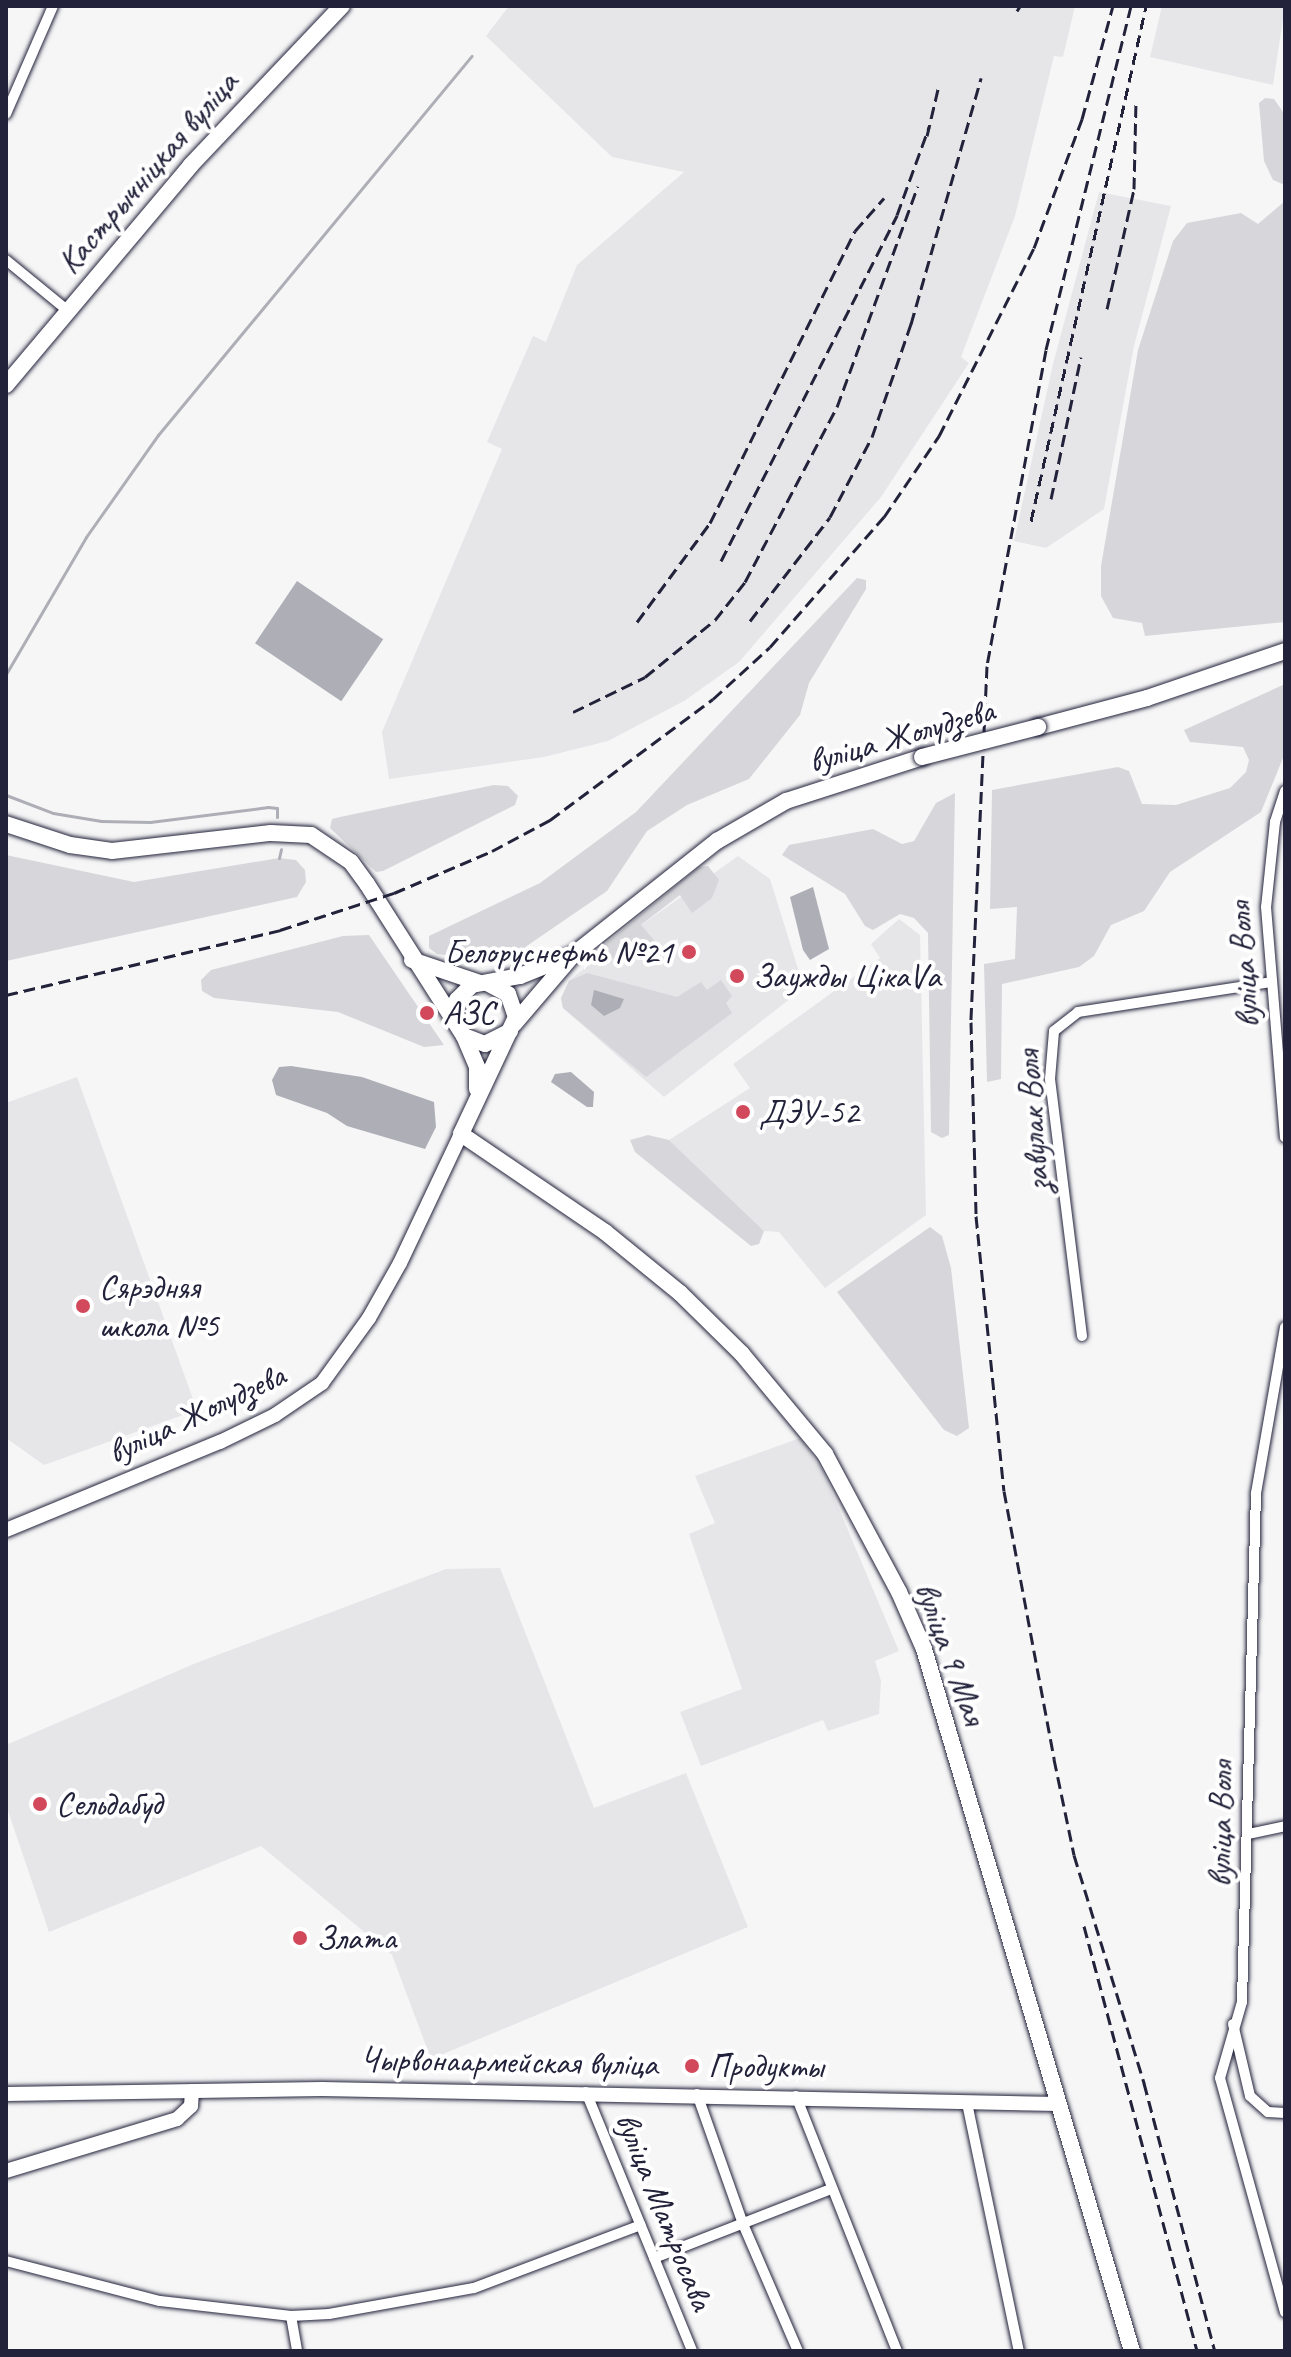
<!DOCTYPE html>
<html>
<head>
<meta charset="utf-8">
<style>
  body { margin:0 }
  #map { position:relative; width:1291px; height:2357px; overflow:hidden; background:#f6f6f7; font-family:Caveat,sans-serif }
  div>[style] { position:absolute }
  [style*='--x'] { left:calc(var(--x)*1px); top:calc(var(--y)*1px); width:calc(var(--w)*1px); rotate:calc(var(--a)*1deg) }
  .built>* { inset:0; background:#e6e6e9 }
  .green>* { inset:0; background:#d7d7db }
  .water>* { inset:0; background:#aeaeb7; transform-origin:0 0 }
  .stream>* { height:3px; margin:-1.5px; padding:0 1.5px; transform-origin:1.5px; border-radius:1.5px; background:#aeaeb7 }
  .roads { filter:drop-shadow(0 0 2px #22223b) drop-shadow(0 0 2px #22223b) }
  .street>* { height:10px; margin:-5px; padding:0 5px; transform-origin:5px; border-radius:5px; background:#fff }
  .secondary>* { height:14px; margin:-7px; padding:0 7px; transform-origin:7px; border-radius:7px; background:#fff }
  .primary>* { height:16px; margin:-8px; padding:0 8px; transform-origin:8px; border-radius:8px; background:#fff }
  .rail>* { height:3px; margin-top:-1.5px; transform-origin:0; background:repeating-linear-gradient(90deg,#22223b 0 12px,transparent 0 18px) }
  .bridges { filter:drop-shadow(0 0 2px #22223b) drop-shadow(0 0 2px #22223b) }
  .primary-bridge>* { height:16px; margin:-8px; padding:0 8px; transform-origin:8px; border-radius:8px; background:#fff }
  .dots>* { width:22px; height:22px; translate:-50% -50%; box-sizing:border-box; border:4px solid #fff; border-radius:50% }
  span { translate:-50% -50%; white-space:nowrap; text-align:center; line-height:1.15; -webkit-text-stroke:8px #fff; paint-order:stroke }
  .street-label { font-size:34px; color:#22223b }
  .poi-label { font-size:34px; color:#22223b }
  .right { translate:-100% -50%; text-align:right }
  .left { translate:0 -50%; text-align:left }
  .frame { position:absolute; inset:0; border:8px solid #22223b; pointer-events:none }
</style>
</head>
<body>
<div id="map">
  <div class="built">
    <div style="clip-path:polygon(509px 6px,1075px 6px,1063px 57px,1054px 56px,1015px 216px,961px 357px,969px 363px,881px 497px,739px 662px,684px 701px,608px 741px,544px 757px,389px 779px,382px 732px,502px 449px,487px 442px,533px 336px,546px 342px,577px 265px,684px 172px,612px 157px,486px 36px)"></div>
    <div style="clip-path:polygon(1162px 6px,1285px 6px,1273px 85px,1150px 57px)"></div>
    <div style="clip-path:polygon(1099px 192px,1171px 206px,1134px 346px,1104px 509px,1046px 548px,1014px 541px,1053px 364px)"></div>
    <div style="clip-path:polygon(738px 856px,770px 879px,804px 988px,664px 1097px,563px 1008px,561px 998px,569px 981px,601px 954px)"></div>
    <div style="clip-path:polygon(899px 919px,920px 935px,926px 1215px,825px 1288px,779px 1232px,764px 1231px,669px 1140px,750px 1088px,733px 1064px,880px 958px,871px 944px)"></div>
    <div style="clip-path:polygon(77px 1077px,197px 1410px,44px 1465px,6px 1438px,6px 1103px)"></div>
    <div style="clip-path:polygon(800px 1438px,823px 1471px,899px 1651px,875px 1661px,881px 1681px,879px 1714px,828px 1731px,823px 1720px,701px 1766px,680px 1712px,742px 1689px,689px 1534px,715px 1523px,695px 1476px)"></div>
    <div style="clip-path:polygon(500px 1568px,594px 1808px,686px 1773px,748px 1927px,431px 2059px,392px 1955px,261px 1846px,49px 1932px,6px 1805px,6px 1745px,196px 1663px,446px 1569px)"></div>
  </div>
  <div class="green">
    <div style="clip-path:polygon(1265px 98px,1274px 99px,1285px 115px,1285px 185px,1273px 180px,1264px 161px,1259px 103px)"></div>
    <div style="clip-path:polygon(1285px 201px,1285px 622px,1145px 636px,1142px 623px,1113px 618px,1101px 596px,1101px 566px,1138px 350px,1173px 241px,1187px 223px,1241px 213px,1258px 224px)"></div>
    <div style="clip-path:polygon(857px 578px,866px 580px,866px 589px,809px 683px,800px 715px,749px 779px,687px 805px,647px 831px,607px 891px,521px 950px,492px 961px,437px 954px,429px 948px,429px 936px,540px 883px,636px 812px)"></div>
    <div style="clip-path:polygon(1285px 684px,1285px 753px,1261px 812px,1170px 872px,1144px 911px,1111px 925px,1094px 956px,1079px 967px,1002px 984px,1001px 1079px,987px 1082px,984px 964px,1015px 959px,1017px 907px,990px 909px,992px 790px,1118px 767px,1129px 771px,1142px 804px,1176px 805px,1230px 788px,1246px 772px,1249px 760px,1243px 747px,1190px 742px,1184px 730px)"></div>
    <div style="clip-path:polygon(494px 785px,508px 786px,518px 796px,515px 805px,383px 871px,376px 872px,330px 828px,332px 819px,340px 817px)"></div>
    <div style="clip-path:polygon(955px 793px,949px 1135px,942px 1138px,931px 1132px,928px 933px,914px 918px,900px 914px,873px 930px,865px 926px,845px 894px,782px 855px,789px 845px,873px 829px,902px 844px,914px 841px,936px 803px)"></div>
    <div style="clip-path:polygon(6px 855px,134px 882px,279px 858px,296px 860px,305px 870px,306px 882px,297px 897px,6px 961px)"></div>
    <div style="clip-path:polygon(708px 866px,719px 880px,712px 898px,692px 913px,680px 895px,641px 925px,654px 940px,631px 959px,621px 961px,601px 954px,599px 949px,699px 867px)"></div>
    <div style="clip-path:polygon(369px 935px,444px 1045px,424px 1047px,338px 1012px,214px 998px,202px 991px,201px 980px,211px 970px,343px 936px)"></div>
    <div style="clip-path:polygon(587px 973px,677px 997px,701px 982px,707px 990px,721px 980px,732px 996px,726px 1003px,732px 1013px,646px 1077px,563px 1008px,561px 998px,569px 981px)"></div>
    <div style="clip-path:polygon(648px 1135px,669px 1140px,764px 1231px,759px 1244px,751px 1246px,635px 1152px,630px 1140px)"></div>
    <div style="clip-path:polygon(930px 1227px,942px 1236px,951px 1268px,969px 1428px,957px 1436px,944px 1430px,837px 1292px)"></div>
  </div>
  <div class="water">
    <div style="left:297px;top:581px;width:104px;height:75px;rotate:34deg"></div>
    <div style="clip-path:polygon(813px 887px,829px 949px,810px 960px,803px 950px,790px 897px)"></div>
    <div style="clip-path:polygon(594px 990px,624px 999px,620px 1008px,604px 1016px,591px 1005px)"></div>
    <div style="clip-path:polygon(291px 1066px,362px 1077px,434px 1102px,436px 1127px,425px 1149px,347px 1126px,327px 1113px,276px 1095px,272px 1080px,279px 1067px)"></div>
    <div style="clip-path:polygon(571px 1072px,594px 1092px,593px 1107px,587px 1107px,551px 1082px,555px 1074px)"></div>
  </div>
  <div class="stream">
    <div style="--x:6;--y:674;--w:159;--a:-59.7"></div>
    <div style="--x:86;--y:537;--w:125;--a:-54.8"></div>
    <div style="--x:158;--y:435;--w:492;--a:-50.4"></div>
    <div style="--x:6;--y:795;--w:50;--a:21"></div>
    <div style="--x:53;--y:813;--w:49;--a:9.5"></div>
    <div style="--x:101;--y:821;--w:49;--a:1.2"></div>
    <div style="--x:150;--y:822;--w:119;--a:-7.2"></div>
    <div style="--x:268;--y:807;--w:9;--a:6"></div>
    <div style="--x:277;--y:808;--w:9;--a:90"></div>
    <div style="--x:279;--y:858;--w:9;--a:-77"></div>
  </div>
  <div class="roads">
    <div class="street">
      <div style="--x:6;--y:114;--w:118;--a:-66.5"></div>
      <div style="--x:6;--y:260;--w:79;--a:39.3"></div>
      <div style="--x:1285;--y:791;--w:33;--a:108"></div>
      <div style="--x:1275;--y:822;--w:85;--a:96"></div>
      <div style="--x:1266;--y:907;--w:231;--a:85.3"></div>
      <div style="--x:1285;--y:1327;--w:169;--a:99.9"></div>
      <div style="--x:1256;--y:1493;--w:509;--a:91.58"></div>
      <div style="--x:1242;--y:2002;--w:79;--a:106.1"></div>
      <div style="--x:1220;--y:2078;--w:243;--a:74.5"></div>
      <div style="--x:1082;--y:1336;--w:259;--a:-97.1"></div>
      <div style="--x:1050;--y:1079;--w:48;--a:-85.2"></div>
      <div style="--x:1054;--y:1031;--w:31;--a:-38"></div>
      <div style="--x:1078;--y:1012;--w:195;--a:-8.8"></div>
      <div style="--x:1248;--y:1834;--w:38;--a:-12"></div>
      <div style="--x:1233;--y:2024;--w:74;--a:76.7"></div>
      <div style="--x:1250;--y:2096;--w:24;--a:42"></div>
      <div style="--x:1268;--y:2112;--w:17;--a:3"></div>
      <div style="--x:586;--y:2092;--w:280;--a:67.7"></div>
      <div style="--x:697;--y:2094;--w:138;--a:70.5"></div>
      <div style="--x:743;--y:2224;--w:138;--a:66.6"></div>
      <div style="--x:796;--y:2096;--w:274;--a:68.4"></div>
      <div style="--x:967;--y:2103;--w:253;--a:78.2"></div>
      <div style="--x:654;--y:2258;--w:190;--a:-21.3"></div>
      <div style="--x:6;--y:2261;--w:159;--a:14.6"></div>
      <div style="--x:160;--y:2301;--w:132;--a:6.5"></div>
      <div style="--x:291;--y:2316;--w:38;--a:-3"></div>
      <div style="--x:329;--y:2314;--w:147;--a:-10.2"></div>
      <div style="--x:474;--y:2288;--w:178;--a:-20.7"></div>
      <div style="--x:291;--y:2316;--w:36;--a:80"></div>
    </div>
    <div class="secondary">
      <div style="--x:6;--y:1530;--w:231;--a:-22.4"></div>
      <div style="--x:220;--y:1442;--w:61;--a:-26.1"></div>
      <div style="--x:275;--y:1415;--w:57;--a:-34.2"></div>
      <div style="--x:322;--y:1383;--w:80;--a:-54.1"></div>
      <div style="--x:369;--y:1318;--w:63;--a:-60.6"></div>
      <div style="--x:400;--y:1263;--w:143;--a:-64.7"></div>
      <div style="--x:6;--y:2094;--w:316;--a:-0.9"></div>
      <div style="--x:322;--y:2089;--w:736;--a:1.17"></div>
      <div style="--x:6;--y:2171;--w:179;--a:-16.9"></div>
      <div style="--x:177;--y:2119;--w:19;--a:-43"></div>
      <div style="--x:191;--y:2106;--w:15;--a:-86"></div>
    </div>
    <div class="primary">
      <div style="--x:6;--y:385;--w:287;--a:-49.9"></div>
      <div style="--x:191;--y:165;--w:219;--a:-46.5"></div>
      <div style="--x:1038;--y:727;--w:113;--a:-14.9"></div>
      <div style="--x:1147;--y:698;--w:146;--a:-18.8"></div>
      <div style="--x:6;--y:824;--w:67;--a:18.2"></div>
      <div style="--x:70;--y:845;--w:42;--a:8.1"></div>
      <div style="--x:112;--y:851;--w:160;--a:-6.5"></div>
      <div style="--x:271;--y:833;--w:40;--a:2.9"></div>
      <div style="--x:311;--y:835;--w:48;--a:34"></div>
      <div style="--x:351;--y:862;--w:27;--a:54"></div>
      <div style="--x:367;--y:884;--w:180;--a:57.5"></div>
      <div style="--x:464;--y:1036;--w:34;--a:67"></div>
      <div style="--x:477;--y:1067;--w:22;--a:90"></div>
      <div style="--x:412;--y:960;--w:72;--a:18.7"></div>
      <div style="--x:487;--y:983;--w:24;--a:28"></div>
      <div style="--x:508;--y:994;--w:24;--a:71"></div>
      <div style="--x:516;--y:1017;--w:129;--a:115.2"></div>
      <div style="--x:461;--y:1134;--w:174;--a:34.2"></div>
      <div style="--x:605;--y:1232;--w:97;--a:39.1"></div>
      <div style="--x:680;--y:1293;--w:87;--a:44.5"></div>
      <div style="--x:742;--y:1354;--w:130;--a:50.3"></div>
      <div style="--x:825;--y:1454;--w:157;--a:61.8"></div>
      <div style="--x:899;--y:1592;--w:62;--a:66.3"></div>
      <div style="--x:924;--y:1649;--w:732;--a:73.5"></div>
      <div style="--x:455;--y:1021;--w:21;--a:-85"></div>
      <div style="--x:457;--y:1000;--w:21;--a:-45"></div>
      <div style="--x:472;--y:985;--w:49;--a:-10.6"></div>
      <div style="--x:520;--y:976;--w:54;--a:-21.8"></div>
      <div style="--x:514;--y:1024;--w:91;--a:-49.5"></div>
      <div style="--x:573;--y:955;--w:184;--a:-38.4"></div>
      <div style="--x:717;--y:841;--w:80;--a:-30.1"></div>
      <div style="--x:786;--y:801;--w:143;--a:-17.9"></div>
      <div style="--x:464;--y:1036;--w:22;--a:21"></div>
      <div style="--x:485;--y:1044;--w:28;--a:-27"></div>
    </div>
  </div>
  <div class="rail">
    <div style="--x:1131;--y:6;--w:354;--a:103.9"></div>
    <div style="--x:1046;--y:350;--w:321;--a:100.6"></div>
    <div style="--x:987;--y:666;--w:356;--a:92.6"></div>
    <div style="--x:971;--y:1022;--w:194;--a:88.5"></div>
    <div style="--x:976;--y:1216;--w:276;--a:84.2"></div>
    <div style="--x:1004;--y:1491;--w:273;--a:79.4"></div>
    <div style="--x:1054;--y:1759;--w:98;--a:78.2"></div>
    <div style="--x:1074;--y:1855;--w:239;--a:72.9"></div>
    <div style="--x:1144;--y:2083;--w:277;--a:75.2"></div>
    <div style="--x:1017;--y:11;--w:6;--a:-59"></div>
    <div style="--x:927;--y:136;--w:52;--a:-76.8"></div>
    <div style="--x:1107;--y:309;--w:123;--a:-77.3"></div>
    <div style="--x:1134;--y:189;--w:89;--a:-88.7"></div>
    <div style="--x:1051;--y:499;--w:145;--a:-78.1"></div>
    <div style="--x:1031;--y:521;--w:528;--a:-77.41"></div>
    <div style="--x:721;--y:561;--w:388;--a:-63"></div>
    <div style="--x:897;--y:215;--w:94;--a:-70"></div>
    <div style="--x:750;--y:621;--w:131;--a:-52.4"></div>
    <div style="--x:830;--y:517;--w:90;--a:-62.3"></div>
    <div style="--x:872;--y:437;--w:120;--a:-71"></div>
    <div style="--x:911;--y:324;--w:256;--a:-74.1"></div>
    <div style="--x:637;--y:622;--w:123;--a:-53.6"></div>
    <div style="--x:710;--y:523;--w:326;--a:-63.6"></div>
    <div style="--x:855;--y:231;--w:44;--a:-48.7"></div>
    <div style="--x:573;--y:712;--w:80;--a:-25.9"></div>
    <div style="--x:645;--y:677;--w:90;--a:-39.2"></div>
    <div style="--x:715;--y:620;--w:48;--a:-51.7"></div>
    <div style="--x:745;--y:582;--w:198;--a:-62.3"></div>
    <div style="--x:837;--y:407;--w:235;--a:-69.9"></div>
    <div style="--x:6;--y:995;--w:282;--a:-13.3"></div>
    <div style="--x:280;--y:930;--w:120;--a:-18"></div>
    <div style="--x:394;--y:893;--w:107;--a:-23.2"></div>
    <div style="--x:492;--y:851;--w:66;--a:-28.1"></div>
    <div style="--x:550;--y:820;--w:203;--a:-36.6"></div>
    <div style="--x:713;--y:699;--w:77;--a:-42.4"></div>
    <div style="--x:770;--y:647;--w:173;--a:-48.8"></div>
    <div style="--x:884;--y:517;--w:98;--a:-55.8"></div>
    <div style="--x:939;--y:436;--w:211;--a:-63.2"></div>
    <div style="--x:1034;--y:248;--w:138;--a:-69.6"></div>
    <div style="--x:1082;--y:119;--w:117;--a:-74.7"></div>
    <div style="--x:1084;--y:1926;--w:440;--a:75.1"></div>
  </div>
  <div class="bridges">
    <div class="primary-bridge">
      <div style="--x:922;--y:757;--w:120;--a:-14.5"></div>
    </div>
  </div>
  <div class="dots">
    <div style="left:689px;top:952px;background:#d1495b"></div>
    <div style="left:737px;top:976px;background:#d1495b"></div>
    <div style="left:427px;top:1013px;background:#d1495b"></div>
    <div style="left:743px;top:1112px;background:#d1495b"></div>
    <div style="left:83px;top:1306px;background:#d1495b"></div>
    <div style="left:40px;top:1804px;background:#d1495b"></div>
    <div style="left:300px;top:1938px;background:#d1495b"></div>
    <div style="left:692px;top:2066px;background:#d1495b"></div>
  </div>
  <div class="street-label">
    <span style="left:147px;top:172px;rotate:-49deg">Кастрычніцкая вуліца</span>
    <span style="left:901px;top:735px;rotate:-16deg">вуліца Жолудзева</span>
    <span style="left:1243px;top:965px;rotate:-94deg">вуліца Воля</span>
    <span style="left:1032px;top:1121px;rotate:-94deg">завулак Воля</span>
    <span style="left:196px;top:1413px;rotate:-25deg">вуліца Жолудзева</span>
    <span style="left:951px;top:1653px;rotate:70deg">вуліца 9 Мая</span>
    <span style="left:1220px;top:1824px;rotate:-89deg">вуліца Воля</span>
    <span style="left:509px;top:2061px;rotate:1deg">Чырвонаармейская вуліца</span>
    <span style="left:665px;top:2211px;rotate:68deg">вуліца Матросава</span>
  </div>
  <div class="poi-label">
    <span class="right" style="left:673px;top:952px">Белоруснефть №21</span>
    <span class="left" style="left:753px;top:976px">Заужды ЦікаVа</span>
    <span class="left" style="left:443px;top:1013px">АЗС</span>
    <span class="left" style="left:759px;top:1112px">ДЭУ-52</span>
    <span class="left" style="left:99px;top:1306px">Сярэдняя<br>школа №5</span>
    <span class="left" style="left:56px;top:1804px">Сельдабуд</span>
    <span class="left" style="left:316px;top:1938px">Злата</span>
    <span class="left" style="left:708px;top:2066px">Продукты</span>
  </div>
  <div class="frame"></div>
</div>
</body>
</html>
